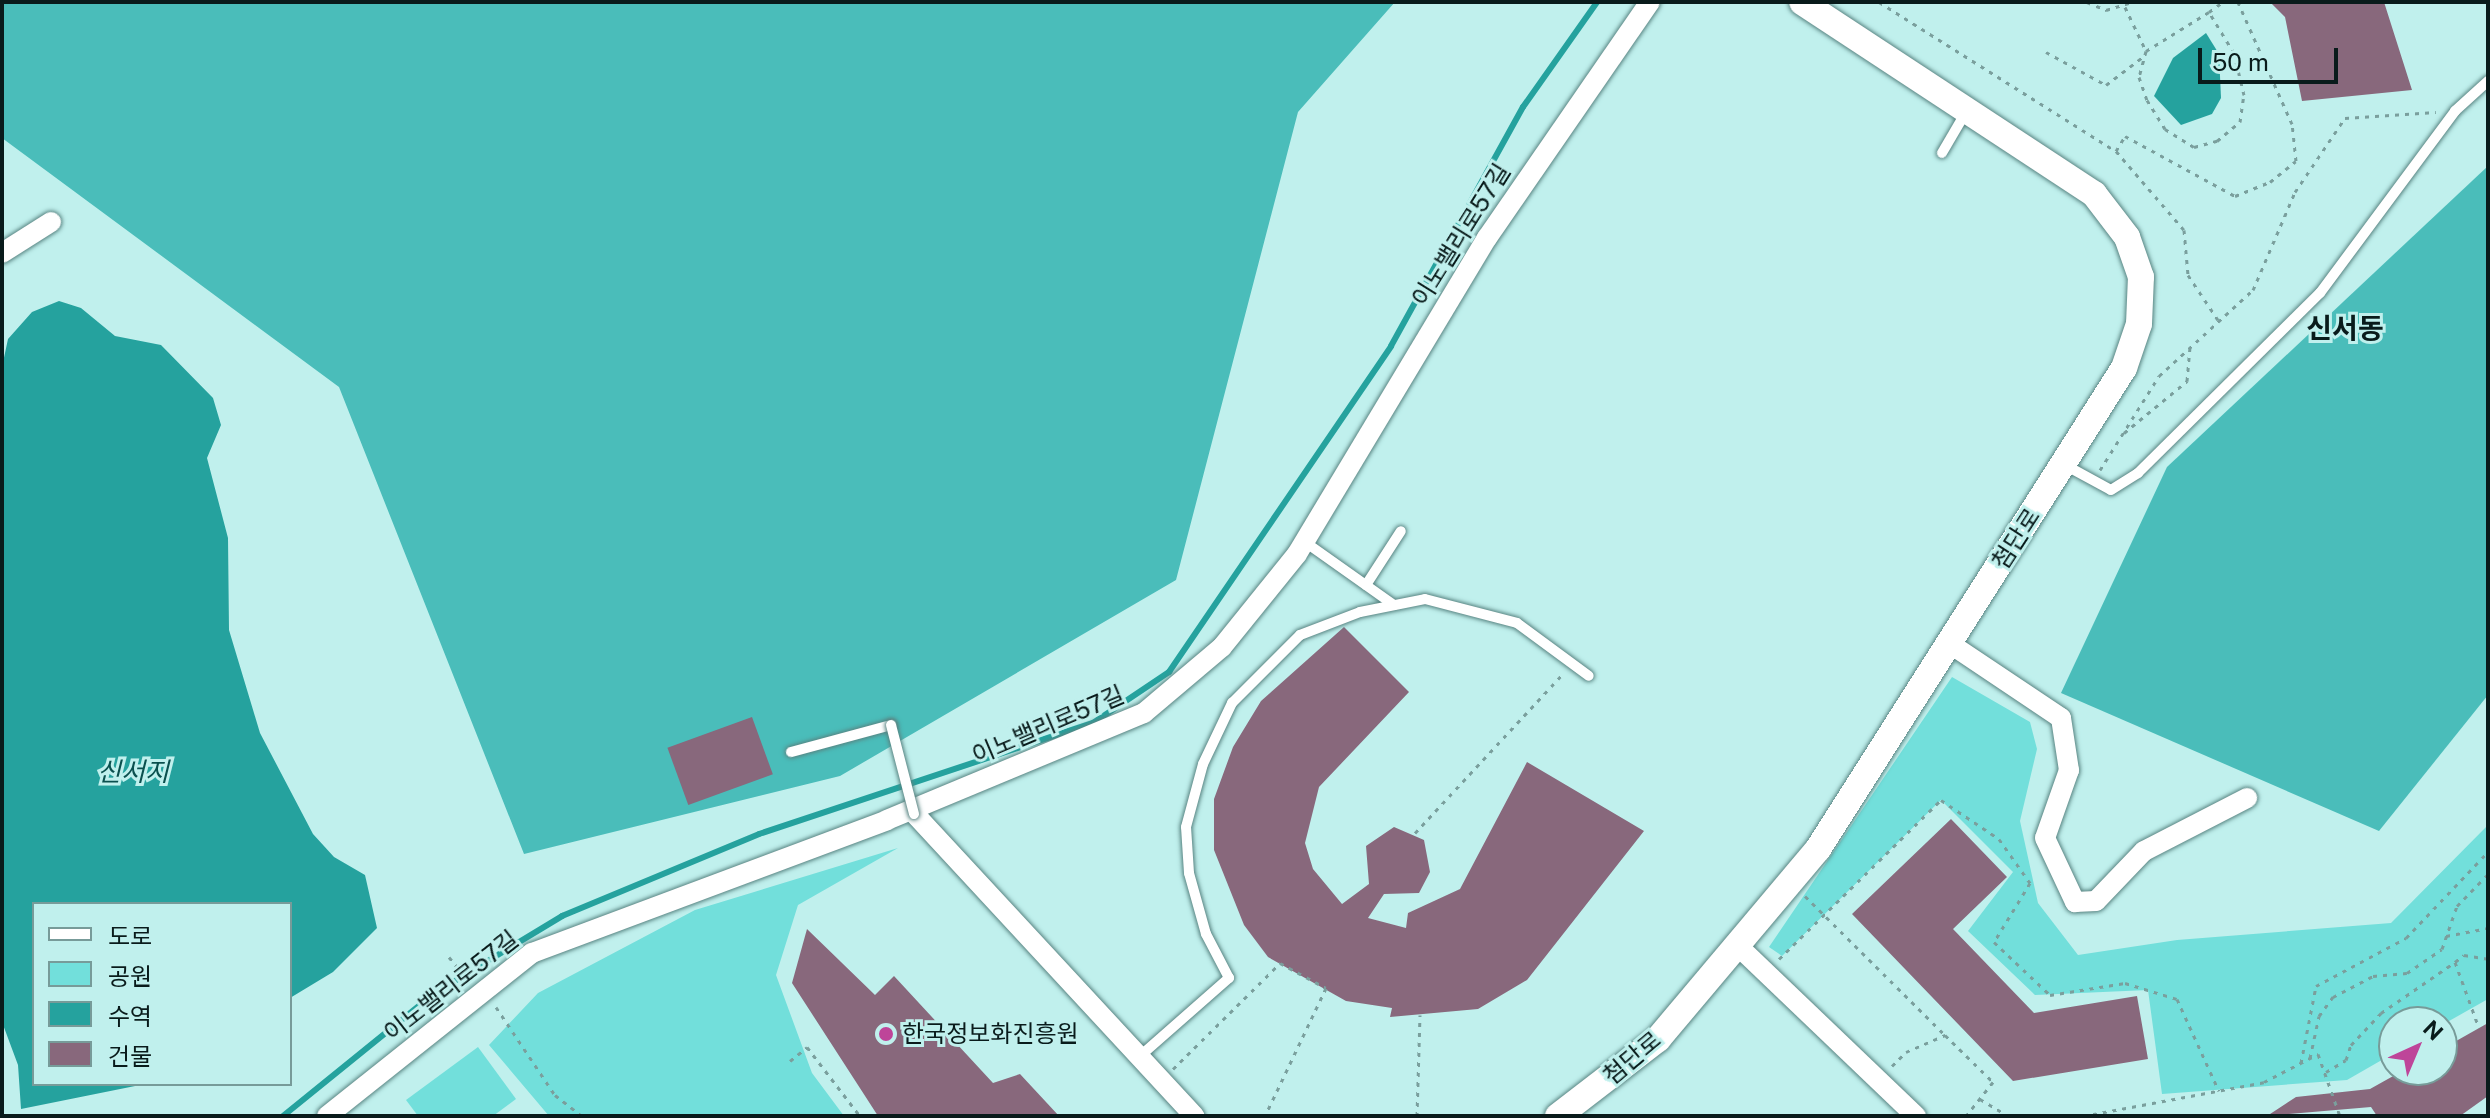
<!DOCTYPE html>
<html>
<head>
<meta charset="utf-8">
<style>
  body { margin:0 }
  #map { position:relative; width:2490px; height:1118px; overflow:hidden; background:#c0f0ed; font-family:"Public Sans","Noto Sans KR",sans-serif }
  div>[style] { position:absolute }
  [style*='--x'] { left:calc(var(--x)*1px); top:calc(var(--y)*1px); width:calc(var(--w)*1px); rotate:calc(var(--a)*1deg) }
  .green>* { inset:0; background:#72dfdb }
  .forest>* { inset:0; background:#4abdba }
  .water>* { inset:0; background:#25a29e }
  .stream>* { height:6px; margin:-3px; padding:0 3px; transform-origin:3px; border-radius:3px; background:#25a29e }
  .building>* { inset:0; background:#88687c; transform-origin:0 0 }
  .path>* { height:3px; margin-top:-1.5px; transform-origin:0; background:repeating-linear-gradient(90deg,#7a9f9d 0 4px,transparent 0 10px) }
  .roads { filter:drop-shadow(0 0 2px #588482) drop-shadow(0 0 2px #588482) }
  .service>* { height:10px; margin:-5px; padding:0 5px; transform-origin:5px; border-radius:5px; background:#fff }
  .minor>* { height:20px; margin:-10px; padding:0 10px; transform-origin:10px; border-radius:10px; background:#fff }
  .tertiary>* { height:26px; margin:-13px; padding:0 13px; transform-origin:13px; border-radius:13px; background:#fff }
  .bridges { filter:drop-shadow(0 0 2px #588482) drop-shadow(0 0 2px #588482) }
  .service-bridge>* { height:10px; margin:-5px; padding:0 5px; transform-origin:5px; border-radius:5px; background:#fff }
  .dots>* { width:22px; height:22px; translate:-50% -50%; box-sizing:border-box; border:4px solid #c0f0ed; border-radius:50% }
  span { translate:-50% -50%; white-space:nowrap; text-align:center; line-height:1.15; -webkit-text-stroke:6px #c0f0ed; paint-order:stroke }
  .street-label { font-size:24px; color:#091b1b }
  .poi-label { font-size:24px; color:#091b1b }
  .left { translate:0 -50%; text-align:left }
  .water-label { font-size:26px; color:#0a504e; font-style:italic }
  .quarter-label { font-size:28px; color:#091b1b; font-weight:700 }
  .frame { position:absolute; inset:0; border:4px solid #091b1b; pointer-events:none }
  .legend { position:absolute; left:32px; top:902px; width:260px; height:184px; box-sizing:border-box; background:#c0f0ed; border:2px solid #779b99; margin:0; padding:10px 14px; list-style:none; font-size:24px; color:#091b1b }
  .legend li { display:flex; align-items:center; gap:16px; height:40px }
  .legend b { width:40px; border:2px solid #779b99 }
  .north { position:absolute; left:2378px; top:1006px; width:80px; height:80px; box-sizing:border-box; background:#c0f0ed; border:2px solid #779b99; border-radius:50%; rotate:44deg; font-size:22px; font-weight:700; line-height:32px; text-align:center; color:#091b1b }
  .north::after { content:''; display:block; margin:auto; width:28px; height:36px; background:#be4599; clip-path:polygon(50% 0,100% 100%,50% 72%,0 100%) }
  .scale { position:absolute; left:2198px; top:48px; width:140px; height:36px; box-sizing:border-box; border:4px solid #091b1b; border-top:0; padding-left:10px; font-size:24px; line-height:28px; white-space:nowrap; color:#091b1b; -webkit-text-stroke:6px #c0f0ed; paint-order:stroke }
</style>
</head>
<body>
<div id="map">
  <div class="green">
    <div style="clip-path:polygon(1952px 677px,2030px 722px,2037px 749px,2020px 821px,2038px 903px,2078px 955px,2177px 940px,2391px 923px,2488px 825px,2488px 999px,2442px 1025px,2394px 1022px,2394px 1053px,2347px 1080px,2162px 1094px,2148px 990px,2035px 995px,1968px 931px,2013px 872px,1941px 800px,1782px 956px,1769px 947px)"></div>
    <div style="clip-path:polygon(898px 848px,798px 905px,776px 975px,812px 1073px,844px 1116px,549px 1116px,489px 1045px,538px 993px,695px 910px)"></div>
    <div style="clip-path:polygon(478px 1047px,516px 1099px,493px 1116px,418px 1116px,406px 1100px)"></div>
  </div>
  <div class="forest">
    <div style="clip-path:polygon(2px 2px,1395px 2px,1298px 112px,1176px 580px,840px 776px,524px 854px,339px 387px,2px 138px)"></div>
    <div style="clip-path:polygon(2488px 166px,2488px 695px,2379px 831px,2061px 693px,2167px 467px)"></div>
  </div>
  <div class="water">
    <div style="clip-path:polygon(2206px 33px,2219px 54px,2221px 98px,2212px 114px,2181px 125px,2154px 96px,2173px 58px)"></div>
    <div style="clip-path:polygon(59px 301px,81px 308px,115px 336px,161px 345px,213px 398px,221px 425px,207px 458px,228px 538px,229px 630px,260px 733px,313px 834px,334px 857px,365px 875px,377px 928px,333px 972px,290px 998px,290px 904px,34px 904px,34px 1084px,145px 1084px,21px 1109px,18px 1065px,2px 1022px,2px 367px,8px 339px,32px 312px)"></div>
  </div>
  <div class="stream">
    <div style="--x:283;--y:1116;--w:196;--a:-39"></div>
    <div style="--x:435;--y:993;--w:149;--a:-31.2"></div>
    <div style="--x:562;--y:916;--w:213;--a:-22.6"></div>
    <div style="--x:759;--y:834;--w:352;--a:-18.4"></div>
    <div style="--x:1093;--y:723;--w:92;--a:-33.9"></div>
    <div style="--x:1169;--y:672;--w:394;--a:-55.7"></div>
    <div style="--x:1391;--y:346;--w:273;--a:-61.1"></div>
    <div style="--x:1523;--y:107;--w:128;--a:-54.8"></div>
  </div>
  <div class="building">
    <div style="clip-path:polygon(2270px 2px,2384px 2px,2412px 90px,2302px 101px,2285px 17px)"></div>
    <div style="clip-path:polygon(1344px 627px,1409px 692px,1319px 787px,1305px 843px,1313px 869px,1342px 904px,1369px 884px,1366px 846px,1394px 827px,1424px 840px,1430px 872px,1419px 893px,1384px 894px,1368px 918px,1406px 928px,1408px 913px,1460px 889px,1527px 762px,1644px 831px,1527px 980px,1478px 1009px,1390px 1017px,1392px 1008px,1346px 1001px,1268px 957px,1244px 925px,1214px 850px,1214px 799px,1233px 747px,1261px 701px)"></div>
    <div style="left:752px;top:717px;width:61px;height:90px;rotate:70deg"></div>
    <div style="clip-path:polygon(1951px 819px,2007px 877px,1953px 929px,2034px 1013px,2137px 996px,2148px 1059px,2013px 1081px,1852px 914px)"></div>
    <div style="clip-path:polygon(807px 929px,875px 995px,894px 976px,993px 1083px,1020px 1074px,1059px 1116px,878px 1116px,792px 983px)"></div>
    <div style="clip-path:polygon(2488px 1023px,2488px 1096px,2460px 1116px,2377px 1116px,2371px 1107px,2267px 1116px,2296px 1097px,2370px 1089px,2404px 1070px,2442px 1070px,2442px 1049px)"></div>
  </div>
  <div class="path">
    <div style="--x:1879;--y:2;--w:280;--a:32.2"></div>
    <div style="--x:2116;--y:151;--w:17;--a:-59"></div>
    <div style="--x:2125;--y:136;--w:125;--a:28.6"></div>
    <div style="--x:2235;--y:196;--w:38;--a:-22"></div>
    <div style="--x:2270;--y:182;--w:33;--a:-39"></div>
    <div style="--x:2296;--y:161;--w:37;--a:-96"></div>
    <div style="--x:2292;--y:124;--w:133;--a:-113.9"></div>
    <div style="--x:2087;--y:2;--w:21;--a:23"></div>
    <div style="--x:2106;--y:10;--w:27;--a:-17"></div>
    <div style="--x:2125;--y:7;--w:49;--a:64.5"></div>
    <div style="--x:2146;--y:51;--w:27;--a:105"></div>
    <div style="--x:2139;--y:77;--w:24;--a:71"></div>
    <div style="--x:2147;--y:100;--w:34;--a:58"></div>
    <div style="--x:2165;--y:129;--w:34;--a:32"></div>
    <div style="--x:2194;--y:147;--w:24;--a:-15"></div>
    <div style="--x:2217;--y:141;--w:30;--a:-40"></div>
    <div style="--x:2240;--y:122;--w:27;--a:-82"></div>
    <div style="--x:2244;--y:95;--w:43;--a:-103.4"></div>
    <div style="--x:2234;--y:53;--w:48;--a:-121.4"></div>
    <div style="--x:2209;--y:12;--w:17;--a:-36"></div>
    <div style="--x:2146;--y:51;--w:74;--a:-31.8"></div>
    <div style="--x:2046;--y:52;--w:68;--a:28.8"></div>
    <div style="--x:2106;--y:85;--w:48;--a:-37.3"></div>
    <div style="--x:2116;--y:151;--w:104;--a:49.3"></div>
    <div style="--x:2184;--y:230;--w:45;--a:84.9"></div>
    <div style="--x:2188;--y:275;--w:54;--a:56.3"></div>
    <div style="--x:2124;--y:433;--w:82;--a:-39.5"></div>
    <div style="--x:2187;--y:381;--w:33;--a:-85"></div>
    <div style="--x:2100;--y:470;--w:111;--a:-57.9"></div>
    <div style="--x:2159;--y:376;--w:127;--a:-42.5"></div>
    <div style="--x:2253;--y:290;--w:107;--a:-66.8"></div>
    <div style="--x:2295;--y:192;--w:89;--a:-56"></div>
    <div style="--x:2345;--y:118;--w:91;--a:-3.8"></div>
    <div style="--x:1415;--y:833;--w:216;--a:-47.1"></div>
    <div style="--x:1805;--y:896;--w:197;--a:44.8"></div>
    <div style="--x:2446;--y:936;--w:43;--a:-10.8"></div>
    <div style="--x:449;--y:957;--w:28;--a:51"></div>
    <div style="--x:1779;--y:959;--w:227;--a:-44.5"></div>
    <div style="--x:1941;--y:800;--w:70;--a:33.9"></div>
    <div style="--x:1999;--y:839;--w:54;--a:54.8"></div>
    <div style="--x:2030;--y:883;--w:69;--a:121.4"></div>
    <div style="--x:1994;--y:942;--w:77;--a:43.4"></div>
    <div style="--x:2050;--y:995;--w:76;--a:-9.1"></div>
    <div style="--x:2125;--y:983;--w:54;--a:17.1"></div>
    <div style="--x:2177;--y:999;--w:101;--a:65.5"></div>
    <div style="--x:2455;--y:962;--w:70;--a:70"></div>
    <div style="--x:496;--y:1007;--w:106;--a:56.2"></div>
    <div style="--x:555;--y:1095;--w:34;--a:38"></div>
    <div style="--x:2310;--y:1058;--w:43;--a:-77.9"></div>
    <div style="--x:2319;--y:1016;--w:24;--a:-54"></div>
    <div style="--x:2333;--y:997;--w:45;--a:-27.7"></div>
    <div style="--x:2373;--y:976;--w:34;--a:-5"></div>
    <div style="--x:2407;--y:973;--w:42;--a:-34.4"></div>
    <div style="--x:2442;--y:949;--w:46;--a:-70.8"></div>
    <div style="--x:2457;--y:906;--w:45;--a:-45.9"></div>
    <div style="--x:790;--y:1061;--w:22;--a:-39"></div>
    <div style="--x:807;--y:1047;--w:87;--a:52.5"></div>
    <div style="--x:2301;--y:1063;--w:78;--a:-79"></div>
    <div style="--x:2316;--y:986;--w:102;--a:-28.1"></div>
    <div style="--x:2406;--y:938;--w:119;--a:-46.4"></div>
    <div style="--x:1892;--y:1066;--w:20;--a:-45"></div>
    <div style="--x:1906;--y:1052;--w:43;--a:-23.6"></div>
    <div style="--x:1945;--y:1035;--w:67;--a:44.4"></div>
    <div style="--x:1993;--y:1082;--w:43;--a:128.5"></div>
    <div style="--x:1173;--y:1069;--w:151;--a:-44.7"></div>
    <div style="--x:1280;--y:963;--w:52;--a:28.5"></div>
    <div style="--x:1326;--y:988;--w:142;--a:115.5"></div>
    <div style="--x:2326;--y:1072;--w:23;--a:-31"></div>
    <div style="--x:2346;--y:1060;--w:16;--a:-72"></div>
    <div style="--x:2351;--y:1045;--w:44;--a:-46.8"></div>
    <div style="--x:2381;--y:1013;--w:90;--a:-34.6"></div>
    <div style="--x:2455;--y:962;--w:11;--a:-38"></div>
    <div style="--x:2464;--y:955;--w:24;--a:9"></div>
    <div style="--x:1980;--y:1099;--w:33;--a:31"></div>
    <div style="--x:1417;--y:1116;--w:101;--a:-88.3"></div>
    <div style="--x:2083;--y:1116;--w:184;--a:-10.6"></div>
    <div style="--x:2264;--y:1082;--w:61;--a:-27.4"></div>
    <div style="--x:2318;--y:1054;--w:66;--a:70.5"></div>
  </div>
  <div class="roads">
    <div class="service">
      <div style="--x:1942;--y:153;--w:48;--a:-59.7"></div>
      <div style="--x:2065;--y:465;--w:52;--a:28.5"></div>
      <div style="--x:2111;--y:490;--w:32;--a:-32"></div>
      <div style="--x:2138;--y:473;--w:256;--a:-44.7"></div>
      <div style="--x:2320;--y:293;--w:227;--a:-53.4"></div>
      <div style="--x:2455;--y:111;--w:45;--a:-42.3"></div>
      <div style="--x:1305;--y:542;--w:109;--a:35.3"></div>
      <div style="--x:1366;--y:585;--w:64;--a:-57.1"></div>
      <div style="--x:791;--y:752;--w:104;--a:-15.1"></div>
      <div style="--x:1139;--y:1057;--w:120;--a:-41.3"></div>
      <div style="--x:1229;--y:978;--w:50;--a:-117.6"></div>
      <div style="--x:1206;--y:934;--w:63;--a:-105.6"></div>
      <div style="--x:1189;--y:873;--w:46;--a:-93.7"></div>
      <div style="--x:1186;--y:827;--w:65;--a:-74.9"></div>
      <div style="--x:1203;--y:764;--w:68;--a:-64.6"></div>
      <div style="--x:1232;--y:703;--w:96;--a:-45"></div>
      <div style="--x:1300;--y:635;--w:64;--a:-21"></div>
      <div style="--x:1360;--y:612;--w:66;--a:-11.3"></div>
      <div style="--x:1425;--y:599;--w:95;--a:14.6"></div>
      <div style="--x:1517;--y:623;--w:89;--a:36.4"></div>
    </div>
    <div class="minor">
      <div style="--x:2;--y:253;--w:58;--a:-32.3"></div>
      <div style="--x:1949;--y:643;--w:135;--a:33.8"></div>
      <div style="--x:2061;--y:718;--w:53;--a:81.3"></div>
      <div style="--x:2069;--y:770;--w:72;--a:109.4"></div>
      <div style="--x:2045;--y:838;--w:71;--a:64.9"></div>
      <div style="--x:2075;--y:902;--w:21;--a:-3"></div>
      <div style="--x:2096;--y:901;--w:69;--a:-46.2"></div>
      <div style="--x:2144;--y:851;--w:116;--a:-27.2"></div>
      <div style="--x:911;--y:810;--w:417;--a:47.2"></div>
      <div style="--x:1739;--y:947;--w:245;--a:43.7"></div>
      <div style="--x:327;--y:1116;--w:262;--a:-38.5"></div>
      <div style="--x:532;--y:953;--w:379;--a:-20.5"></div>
      <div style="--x:887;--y:820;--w:278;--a:-22.6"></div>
      <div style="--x:1144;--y:713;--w:102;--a:-40.2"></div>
      <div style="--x:1222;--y:647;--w:119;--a:-51.1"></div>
      <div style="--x:1297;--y:554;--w:369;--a:-59"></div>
      <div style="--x:1487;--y:238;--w:287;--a:-55.4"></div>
    </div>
    <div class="tertiary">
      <div style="--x:1558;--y:1116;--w:126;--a:-37.6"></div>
      <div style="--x:1658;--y:1039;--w:248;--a:-49.9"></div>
      <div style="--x:1818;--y:849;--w:570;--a:-57.54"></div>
      <div style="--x:2124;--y:368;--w:46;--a:-71.2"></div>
      <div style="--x:2139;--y:324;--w:47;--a:-87.6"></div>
      <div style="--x:2141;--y:277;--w:42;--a:-109.3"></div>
      <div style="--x:2127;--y:237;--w:54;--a:-127.5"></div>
      <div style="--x:2094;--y:194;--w:349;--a:-146.7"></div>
    </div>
  </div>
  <div class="bridges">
    <div class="service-bridge">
      <div style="--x:891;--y:725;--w:92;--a:75.5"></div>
    </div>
  </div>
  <div class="dots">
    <div style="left:886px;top:1034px;background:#be4599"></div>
  </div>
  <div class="street-label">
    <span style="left:1461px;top:235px;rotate:-58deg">이노밸리로57길</span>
    <span style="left:2016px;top:539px;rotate:-57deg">첨단로</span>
    <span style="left:1048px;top:725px;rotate:-23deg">이노밸리로57길</span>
    <span style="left:451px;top:986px;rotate:-38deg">이노밸리로57길</span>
    <span style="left:1632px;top:1058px;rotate:-40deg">첨단로</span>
  </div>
  <div class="poi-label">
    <span class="left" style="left:902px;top:1034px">한국정보화진흥원</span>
  </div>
  <div class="water-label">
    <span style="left:133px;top:772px">신서지</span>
  </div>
  <div class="quarter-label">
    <span style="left:2345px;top:328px">신서동</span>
  </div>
  <div class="frame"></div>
  <ul class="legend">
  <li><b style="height:10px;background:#fff"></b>도로</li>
  <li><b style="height:22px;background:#72dfdb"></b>공원</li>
  <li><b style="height:22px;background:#25a29e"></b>수역</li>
  <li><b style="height:22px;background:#88687c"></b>건물</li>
  </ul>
  <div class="north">N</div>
  <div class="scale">50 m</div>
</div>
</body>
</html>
